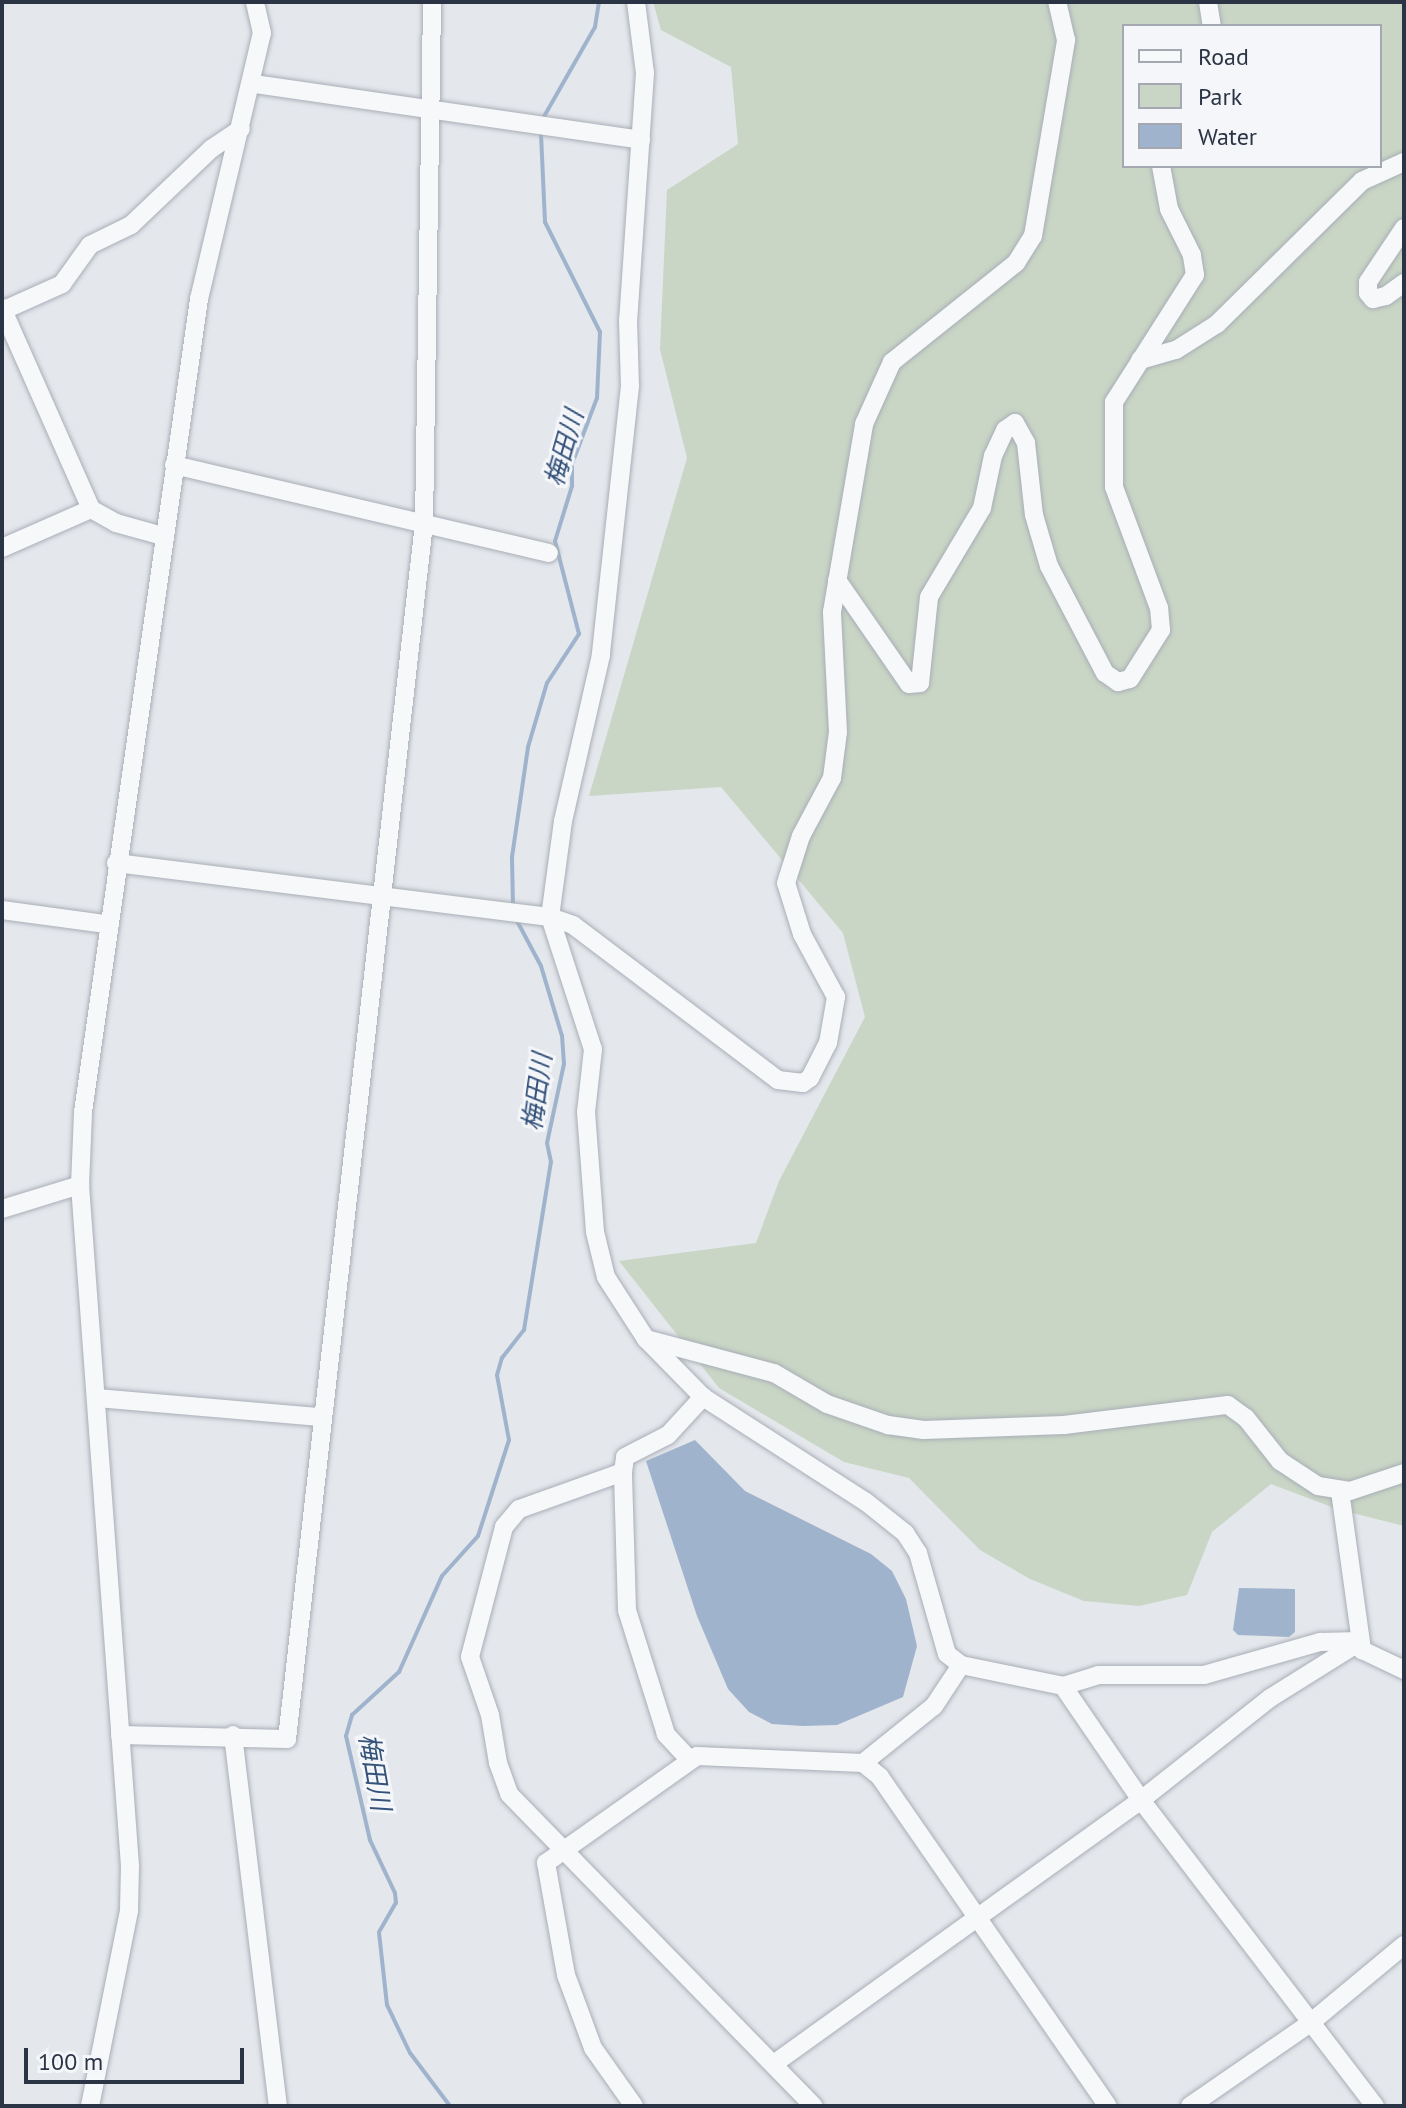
<!DOCTYPE html>
<html>
<head>
<meta charset="utf-8">
<style>
  body { margin:0 }
  #map { position:relative; width:1406px; height:2108px; overflow:hidden; background:#e4e7ec; font-family:"PT Sans","Noto Sans JP",sans-serif }
  div>[style] { position:absolute }
  [style*='--x'] { left:calc(var(--x)*1px); top:calc(var(--y)*1px); width:calc(var(--w)*1px); rotate:calc(var(--a)*1deg) }
  .green>* { inset:0; background:#c9d6c5 }
  .water>* { inset:0; background:#9fb4cc }
  .stream>* { height:4px; margin:-2px; padding:0 2px; transform-origin:2px; border-radius:2px; background:#9fb4cc }
  .roads { filter:drop-shadow(0 0 2px #a9aeb7) drop-shadow(0 0 2px #a9aeb7) }
  .minor>* { height:18px; margin:-9px; padding:0 9px; transform-origin:9px; border-radius:9px; background:#f7f8fa }
  span { translate:-50% -50%; white-space:nowrap; text-align:center; line-height:1.15; -webkit-text-stroke:6px #f4f6f9; paint-order:stroke }
  .water-label { font-size:26px; color:#34527a; font-style:italic }
  .frame { position:absolute; inset:0; border:4px solid #2b3445; pointer-events:none }
  .legend { position:absolute; left:1122px; top:24px; width:260px; height:144px; box-sizing:border-box; background:#f4f6f9; border:2px solid #a4a8b1; margin:0; padding:10px 14px; list-style:none; font-size:24px; color:#2b3445 }
  .legend li { display:flex; align-items:center; gap:16px; height:40px }
  .legend b { width:40px; border:2px solid #a4a8b1 }
  .scale { position:absolute; left:24px; top:2048px; width:220px; height:36px; box-sizing:border-box; border:4px solid #2b3445; border-top:0; padding-left:10px; font-size:24px; line-height:28px; white-space:nowrap; color:#2b3445; -webkit-text-stroke:6px #f4f6f9; paint-order:stroke }
</style>
</head>
<body>
<div id="map">
  <div class="green">
    <div style="clip-path:polygon(evenodd,653px 2px,1404px 2px,1404px 1526px,1337px 1509px,1271px 1484px,1212px 1532px,1187px 1595px,1139px 1606px,1084px 1601px,1030px 1579px,980px 1550px,909px 1478px,844px 1462px,719px 1388px,619px 1261px,756px 1243px,779px 1181px,865px 1017px,843px 933px,721px 787px,589px 796px,687px 458px,660px 349px,667px 190px,738px 144px,731px 67px,661px 30px,653px 2px,1124px 26px,1380px 26px,1380px 166px,1124px 166px,1124px 26px)"></div>
  </div>
  <div class="water">
    <div style="clip-path:polygon(695px 1440px,745px 1491px,871px 1554px,892px 1571px,906px 1599px,917px 1646px,903px 1697px,837px 1725px,803px 1726px,772px 1724px,749px 1712px,728px 1689px,697px 1616px,646px 1461px)"></div>
    <div style="clip-path:polygon(1239px 1588px,1295px 1589px,1295px 1632px,1289px 1637px,1238px 1635px,1233px 1630px)"></div>
  </div>
  <div class="stream">
    <div style="--x:542;--y:120;--w:107;--a:-60.3"></div>
    <div style="--x:595;--y:27;--w:25;--a:-81"></div>
    <div style="--x:513;--y:906;--w:49;--a:-91.2"></div>
    <div style="--x:512;--y:857;--w:111;--a:-81.7"></div>
    <div style="--x:528;--y:747;--w:67;--a:-73.5"></div>
    <div style="--x:547;--y:683;--w:59;--a:-56.9"></div>
    <div style="--x:579;--y:634;--w:96;--a:-104.5"></div>
    <div style="--x:555;--y:541;--w:58;--a:-72.8"></div>
    <div style="--x:572;--y:486;--w:22;--a:-90"></div>
    <div style="--x:572;--y:464;--w:71;--a:-69.3"></div>
    <div style="--x:597;--y:398;--w:66;--a:-87.4"></div>
    <div style="--x:600;--y:332;--w:123;--a:-116.6"></div>
    <div style="--x:545;--y:222;--w:89;--a:-92.6"></div>
    <div style="--x:450;--y:2106;--w:66;--a:-127"></div>
    <div style="--x:410;--y:2053;--w:53;--a:-115.6"></div>
    <div style="--x:387;--y:2005;--w:73;--a:-96.3"></div>
    <div style="--x:379;--y:1932;--w:34;--a:-60"></div>
    <div style="--x:396;--y:1903;--w:10;--a:-96"></div>
    <div style="--x:395;--y:1893;--w:59;--a:-115.3"></div>
    <div style="--x:370;--y:1840;--w:107;--a:-103"></div>
    <div style="--x:346;--y:1736;--w:22;--a:-74"></div>
    <div style="--x:352;--y:1715;--w:64;--a:-42.5"></div>
    <div style="--x:399;--y:1672;--w:105;--a:-65.9"></div>
    <div style="--x:442;--y:1576;--w:54;--a:-48"></div>
    <div style="--x:478;--y:1536;--w:101;--a:-72.1"></div>
    <div style="--x:509;--y:1440;--w:66;--a:-100.5"></div>
    <div style="--x:497;--y:1375;--w:18;--a:-74"></div>
    <div style="--x:502;--y:1358;--w:36;--a:-52"></div>
    <div style="--x:524;--y:1330;--w:170;--a:-80.9"></div>
    <div style="--x:551;--y:1162;--w:19;--a:-102"></div>
    <div style="--x:547;--y:1143;--w:81;--a:-77.9"></div>
    <div style="--x:564;--y:1064;--w:28;--a:-94"></div>
    <div style="--x:562;--y:1036;--w:73;--a:-106.7"></div>
    <div style="--x:541;--y:966;--w:53;--a:-118"></div>
  </div>
  <div class="roads">
    <div class="minor">
      <div style="--x:636;--y:2;--w:72;--a:82.8"></div>
      <div style="--x:645;--y:73;--w:248;--a:93.9"></div>
      <div style="--x:628;--y:320;--w:66;--a:88.3"></div>
      <div style="--x:630;--y:386;--w:271;--a:96.2"></div>
      <div style="--x:601;--y:655;--w:170;--a:102.9"></div>
      <div style="--x:563;--y:821;--w:97;--a:97.7"></div>
      <div style="--x:550;--y:917;--w:139;--a:72"></div>
      <div style="--x:593;--y:1049;--w:63;--a:96.3"></div>
      <div style="--x:586;--y:1112;--w:120;--a:85.7"></div>
      <div style="--x:595;--y:1232;--w:46;--a:76.3"></div>
      <div style="--x:606;--y:1277;--w:74;--a:57.2"></div>
      <div style="--x:646;--y:1339;--w:81;--a:45.5"></div>
      <div style="--x:703;--y:1397;--w:194;--a:32.8"></div>
      <div style="--x:866;--y:1502;--w:50;--a:38.5"></div>
      <div style="--x:905;--y:1533;--w:24;--a:57"></div>
      <div style="--x:918;--y:1553;--w:105;--a:74"></div>
      <div style="--x:947;--y:1654;--w:18;--a:38"></div>
      <div style="--x:961;--y:1665;--w:104;--a:11.6"></div>
      <div style="--x:1063;--y:1686;--w:37;--a:-17"></div>
      <div style="--x:1098;--y:1675;--w:106;--a:0"></div>
      <div style="--x:1204;--y:1675;--w:121;--a:-15.9"></div>
      <div style="--x:1320;--y:1642;--w:40;--a:-1.4"></div>
      <div style="--x:1208;--y:2;--w:24;--a:81"></div>
      <div style="--x:254;--y:84;--w:391;--a:8.2"></div>
      <div style="--x:1404;--y:228;--w:65;--a:123.7"></div>
      <div style="--x:1368;--y:282;--w:11;--a:90"></div>
      <div style="--x:1368;--y:293;--w:8;--a:50"></div>
      <div style="--x:1373;--y:299;--w:13;--a:-13"></div>
      <div style="--x:1386;--y:296;--w:22;--a:-36"></div>
      <div style="--x:2;--y:308;--w:220;--a:66.1"></div>
      <div style="--x:91;--y:509;--w:29;--a:29"></div>
      <div style="--x:116;--y:523;--w:49;--a:15.5"></div>
      <div style="--x:2;--y:311;--w:66;--a:-24.2"></div>
      <div style="--x:62;--y:284;--w:48;--a:-54.3"></div>
      <div style="--x:90;--y:245;--w:46;--a:-26"></div>
      <div style="--x:131;--y:225;--w:110;--a:-43.5"></div>
      <div style="--x:211;--y:149;--w:36;--a:-34"></div>
      <div style="--x:1140;--y:360;--w:37;--a:-16"></div>
      <div style="--x:1176;--y:350;--w:49;--a:-32.4"></div>
      <div style="--x:1217;--y:324;--w:204;--a:-44.6"></div>
      <div style="--x:1362;--y:181;--w:46;--a:-24.3"></div>
      <div style="--x:174;--y:465;--w:385;--a:13.2"></div>
      <div style="--x:2;--y:548;--w:97;--a:-23.7"></div>
      <div style="--x:837;--y:580;--w:126;--a:55.3"></div>
      <div style="--x:909;--y:684;--w:11;--a:-5"></div>
      <div style="--x:920;--y:683;--w:86;--a:-84"></div>
      <div style="--x:929;--y:597;--w:104;--a:-59.2"></div>
      <div style="--x:982;--y:508;--w:53;--a:-78.1"></div>
      <div style="--x:993;--y:456;--w:29;--a:-65"></div>
      <div style="--x:1005;--y:430;--w:12;--a:-35"></div>
      <div style="--x:1015;--y:423;--w:23;--a:61"></div>
      <div style="--x:1026;--y:443;--w:72;--a:83.7"></div>
      <div style="--x:1034;--y:515;--w:53;--a:73.6"></div>
      <div style="--x:1049;--y:566;--w:121;--a:62.4"></div>
      <div style="--x:1105;--y:673;--w:16;--a:35"></div>
      <div style="--x:1118;--y:682;--w:12;--a:-14"></div>
      <div style="--x:1130;--y:679;--w:58;--a:-57.7"></div>
      <div style="--x:1161;--y:630;--w:22;--a:-95"></div>
      <div style="--x:1159;--y:608;--w:129;--a:-110.4"></div>
      <div style="--x:1114;--y:487;--w:85;--a:-90"></div>
      <div style="--x:1114;--y:402;--w:151;--a:-57.5"></div>
      <div style="--x:1195;--y:275;--w:20;--a:-99"></div>
      <div style="--x:1192;--y:255;--w:51;--a:-116.6"></div>
      <div style="--x:1169;--y:209;--w:44;--a:-100.5"></div>
      <div style="--x:116;--y:863;--w:437;--a:7.1"></div>
      <div style="--x:550;--y:917;--w:24;--a:19"></div>
      <div style="--x:573;--y:925;--w:257;--a:37.1"></div>
      <div style="--x:778;--y:1080;--w:25;--a:7"></div>
      <div style="--x:803;--y:1083;--w:9;--a:-36"></div>
      <div style="--x:810;--y:1078;--w:39;--a:-63"></div>
      <div style="--x:828;--y:1043;--w:47;--a:-80.1"></div>
      <div style="--x:836;--y:997;--w:72;--a:-118.4"></div>
      <div style="--x:802;--y:934;--w:53;--a:-107.4"></div>
      <div style="--x:786;--y:883;--w:49;--a:-72.3"></div>
      <div style="--x:801;--y:836;--w:66;--a:-61.9"></div>
      <div style="--x:832;--y:778;--w:46;--a:-82.6"></div>
      <div style="--x:838;--y:732;--w:120;--a:-92.9"></div>
      <div style="--x:832;--y:612;--w:191;--a:-80.3"></div>
      <div style="--x:864;--y:424;--w:68;--a:-65.7"></div>
      <div style="--x:892;--y:362;--w:159;--a:-38.6"></div>
      <div style="--x:1016;--y:263;--w:32;--a:-58"></div>
      <div style="--x:1033;--y:236;--w:199;--a:-80.4"></div>
      <div style="--x:1066;--y:40;--w:39;--a:-103"></div>
      <div style="--x:2;--y:910;--w:105;--a:7.7"></div>
      <div style="--x:2;--y:1209;--w:82;--a:-17.1"></div>
      <div style="--x:646;--y:1339;--w:132;--a:14.9"></div>
      <div style="--x:774;--y:1373;--w:61;--a:30.3"></div>
      <div style="--x:827;--y:1404;--w:65;--a:19"></div>
      <div style="--x:888;--y:1425;--w:36;--a:8"></div>
      <div style="--x:924;--y:1430;--w:140;--a:-2"></div>
      <div style="--x:1064;--y:1425;--w:165;--a:-7"></div>
      <div style="--x:1228;--y:1405;--w:22;--a:36"></div>
      <div style="--x:1246;--y:1418;--w:55;--a:51.7"></div>
      <div style="--x:1280;--y:1461;--w:45;--a:33.3"></div>
      <div style="--x:1318;--y:1486;--w:32;--a:9"></div>
      <div style="--x:1350;--y:1491;--w:57;--a:-18.4"></div>
      <div style="--x:97;--y:1398;--w:224;--a:4.9"></div>
      <div style="--x:623;--y:1472;--w:110;--a:160.4"></div>
      <div style="--x:519;--y:1509;--w:23;--a:130"></div>
      <div style="--x:504;--y:1527;--w:134;--a:104.7"></div>
      <div style="--x:470;--y:1657;--w:61;--a:71"></div>
      <div style="--x:490;--y:1715;--w:49;--a:80.5"></div>
      <div style="--x:498;--y:1763;--w:33;--a:70"></div>
      <div style="--x:509;--y:1794;--w:436;--a:45.7"></div>
      <div style="--x:1340;--y:1491;--w:161;--a:82.1"></div>
      <div style="--x:1362;--y:1650;--w:47;--a:25.5"></div>
      <div style="--x:1063;--y:1686;--w:138;--a:55.6"></div>
      <div style="--x:1141;--y:1800;--w:385;--a:52.6"></div>
      <div style="--x:120;--y:1735;--w:167;--a:1.4"></div>
      <div style="--x:287;--y:1739;--w:1223;--a:-83.57"></div>
      <div style="--x:424;--y:524;--w:522;--a:-89.12"></div>
      <div style="--x:233;--y:1735;--w:374;--a:83.1"></div>
      <div style="--x:688;--y:1758;--w:33;--a:-133"></div>
      <div style="--x:666;--y:1734;--w:130;--a:-107.5"></div>
      <div style="--x:627;--y:1610;--w:138;--a:-91.7"></div>
      <div style="--x:623;--y:1472;--w:15;--a:-82"></div>
      <div style="--x:625;--y:1457;--w:48;--a:-27.1"></div>
      <div style="--x:668;--y:1435;--w:52;--a:-47.4"></div>
      <div style="--x:863;--y:1763;--w:91;--a:-38.8"></div>
      <div style="--x:934;--y:1706;--w:49;--a:-56.6"></div>
      <div style="--x:775;--y:2063;--w:451;--a:-35.7"></div>
      <div style="--x:1141;--y:1800;--w:164;--a:-38.3"></div>
      <div style="--x:1270;--y:1698;--w:104;--a:-32"></div>
      <div style="--x:90;--y:2106;--w:200;--a:-78.7"></div>
      <div style="--x:129;--y:1910;--w:44;--a:-88.7"></div>
      <div style="--x:130;--y:1866;--w:683;--a:-94.2"></div>
      <div style="--x:80;--y:1185;--w:73;--a:-87.6"></div>
      <div style="--x:83;--y:1112;--w:821;--a:-81.88"></div>
      <div style="--x:199;--y:299;--w:273;--a:-76.7"></div>
      <div style="--x:262;--y:33;--w:32;--a:-103"></div>
      <div style="--x:634;--y:2106;--w:71;--a:-125.3"></div>
      <div style="--x:593;--y:2048;--w:78;--a:-110.3"></div>
      <div style="--x:566;--y:1975;--w:114;--a:-100.1"></div>
      <div style="--x:546;--y:1863;--w:185;--a:-35.3"></div>
      <div style="--x:697;--y:1756;--w:166;--a:2.4"></div>
      <div style="--x:863;--y:1763;--w:22;--a:39"></div>
      <div style="--x:880;--y:1777;--w:400;--a:55.3"></div>
      <div style="--x:1190;--y:2106;--w:145;--a:-34.6"></div>
      <div style="--x:1309;--y:2024;--w:124;--a:-39.7"></div>
    </div>
  </div>
  <div class="water-label">
    <span style="left:564px;top:448px;rotate:-74deg">梅田川</span>
    <span style="left:537px;top:1092px;rotate:-82deg">梅田川</span>
    <span style="left:375px;top:1772px;rotate:80deg">梅田川</span>
  </div>
  <div class="frame"></div>
  <ul class="legend">
  <li><b style="height:10px;background:#f7f8fa"></b>Road</li>
  <li><b style="height:22px;background:#c9d6c5"></b>Park</li>
  <li><b style="height:22px;background:#9fb4cc"></b>Water</li>
  </ul>
  <div class="scale">100 m</div>
</div>
</body>
</html>
